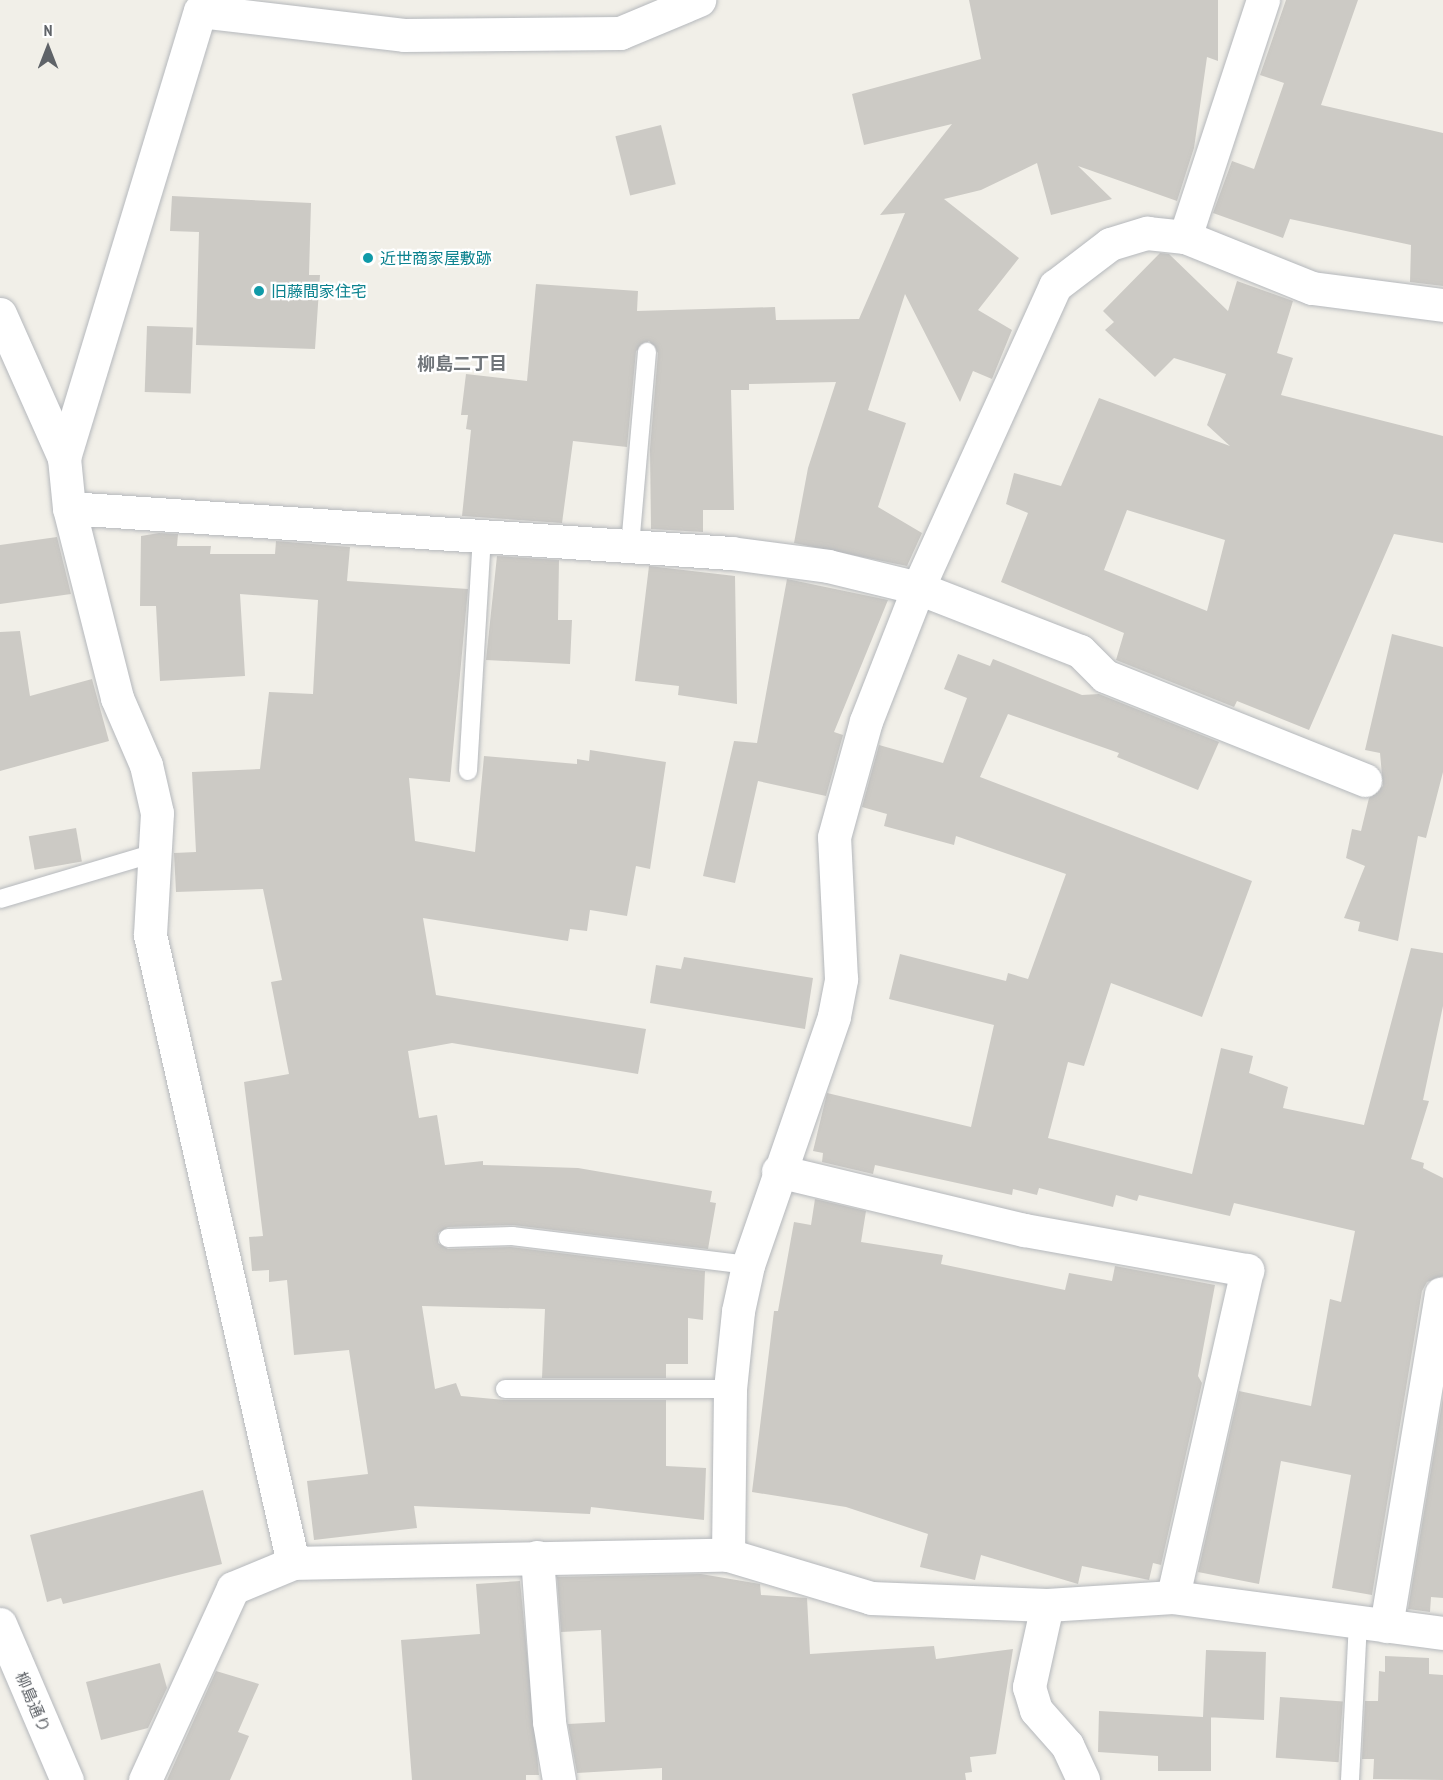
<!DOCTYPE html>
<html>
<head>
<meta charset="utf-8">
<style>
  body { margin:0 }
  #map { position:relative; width:1443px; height:1780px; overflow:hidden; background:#f1efe8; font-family:"PT Sans Narrow","Noto Sans JP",sans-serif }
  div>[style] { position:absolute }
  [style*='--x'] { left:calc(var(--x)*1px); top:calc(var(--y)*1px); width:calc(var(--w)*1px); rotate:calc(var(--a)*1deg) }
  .building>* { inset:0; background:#cccac5; transform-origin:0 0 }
  .roads { filter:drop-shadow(0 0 2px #b5b8bc) drop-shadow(0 0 2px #b5b8bc) }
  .service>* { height:18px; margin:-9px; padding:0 9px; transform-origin:9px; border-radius:9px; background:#fff }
  .minor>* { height:33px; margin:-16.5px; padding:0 16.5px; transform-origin:16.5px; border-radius:16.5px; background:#fff }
  .tertiary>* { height:33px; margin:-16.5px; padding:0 16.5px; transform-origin:16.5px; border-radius:16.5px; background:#fff }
  .dots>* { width:16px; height:16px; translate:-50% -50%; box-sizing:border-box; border:3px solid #fff; border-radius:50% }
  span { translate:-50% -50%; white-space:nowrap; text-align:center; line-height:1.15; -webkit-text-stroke:4.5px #fff; paint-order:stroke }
  .culture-label { font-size:16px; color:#0d838f }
  .left { translate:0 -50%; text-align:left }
  .street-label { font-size:16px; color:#5f6368 }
  .neighbourhood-label { font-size:18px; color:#70757a; font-weight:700 }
  .north { position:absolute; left:18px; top:18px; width:60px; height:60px; -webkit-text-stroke:4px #fff; paint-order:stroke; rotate:0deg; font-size:16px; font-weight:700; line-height:24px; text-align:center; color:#5f6368 }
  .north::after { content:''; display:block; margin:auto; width:21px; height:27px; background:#5f6368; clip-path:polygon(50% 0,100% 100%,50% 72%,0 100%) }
</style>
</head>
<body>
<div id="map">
  <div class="building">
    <div style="clip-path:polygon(969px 0,1218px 0,1218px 61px,1207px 57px,1194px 148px,1177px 201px,1078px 166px,1112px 199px,1051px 215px,1037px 163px,981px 190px,944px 199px,1019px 258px,978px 310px,1012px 330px,992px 379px,973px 371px,960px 402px,905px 294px,868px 410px,906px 423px,878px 507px,922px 533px,907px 566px,794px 543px,808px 468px,836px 382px,749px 384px,749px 390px,731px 390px,734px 510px,703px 510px,703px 532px,651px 529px,650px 449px,658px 353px,649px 341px,636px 351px,627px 447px,573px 441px,562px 523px,462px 516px,471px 430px,466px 429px,468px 415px,461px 415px,466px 374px,527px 381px,536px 284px,638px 291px,637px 311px,775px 307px,776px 320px,859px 319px,905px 213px,880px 215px,952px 124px,864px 145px,852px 94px,981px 59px)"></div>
    <div style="clip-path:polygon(1286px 0,1358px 0,1321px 105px,1443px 133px,1443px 286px,1410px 282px,1411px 245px,1290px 219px,1283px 238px,1213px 213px,1232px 161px,1254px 169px,1284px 83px,1260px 75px)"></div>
    <div style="left:661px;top:125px;width:61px;height:47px;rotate:76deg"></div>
    <div style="clip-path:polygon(172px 196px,311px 203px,309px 275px,320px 275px,315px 349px,196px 345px,199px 232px,170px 231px)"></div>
    <div style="clip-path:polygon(evenodd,1160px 253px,1169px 254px,1228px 311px,1237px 281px,1293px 301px,1277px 353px,1293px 358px,1281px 395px,1443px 436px,1443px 543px,1394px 534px,1309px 730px,1237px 701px,1234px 707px,1116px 660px,1124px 633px,1001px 582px,1028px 513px,1006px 504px,1014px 473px,1061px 486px,1099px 398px,1230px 446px,1207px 425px,1226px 374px,1174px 358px,1155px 377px,1105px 330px,1114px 322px,1103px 311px,1160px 253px,1127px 510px,1225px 540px,1207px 611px,1104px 570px,1127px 510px)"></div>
    <div style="left:147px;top:326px;width:46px;height:66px;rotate:2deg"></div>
    <div style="clip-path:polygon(159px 533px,178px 534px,177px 546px,211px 546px,210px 554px,275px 554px,276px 541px,350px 547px,347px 581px,468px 589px,450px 782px,409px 778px,415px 841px,475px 852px,484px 756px,577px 764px,577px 759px,589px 761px,590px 750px,666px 762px,650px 869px,636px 866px,627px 916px,590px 910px,587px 931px,570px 929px,568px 941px,423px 918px,436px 995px,646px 1029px,638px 1074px,452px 1043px,408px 1051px,419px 1118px,437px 1115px,445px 1165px,483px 1161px,483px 1165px,578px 1168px,712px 1191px,710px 1202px,716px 1203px,708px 1249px,513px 1225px,448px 1227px,438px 1233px,438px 1243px,448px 1249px,511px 1247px,705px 1271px,703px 1320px,688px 1318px,688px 1364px,666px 1364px,666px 1378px,542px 1378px,545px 1309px,422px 1306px,435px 1389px,456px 1383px,461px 1396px,505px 1400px,666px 1400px,666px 1466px,706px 1468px,704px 1520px,591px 1507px,590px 1514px,414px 1506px,417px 1528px,314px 1540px,307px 1481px,368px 1474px,349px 1350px,294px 1355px,287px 1280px,269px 1282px,269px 1270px,252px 1271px,249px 1237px,263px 1236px,244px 1082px,289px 1074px,271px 982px,282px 980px,263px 889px,176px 892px,174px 853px,196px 852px,192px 772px,260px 769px,269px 692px,313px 694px,318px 600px,240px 594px,245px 676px,160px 681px,156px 606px,140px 606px,141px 536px)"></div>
    <div style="clip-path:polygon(57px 537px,71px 594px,0 604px,0 545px)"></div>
    <div style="clip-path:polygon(497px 556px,559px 560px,558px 620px,572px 620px,570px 664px,486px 660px)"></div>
    <div style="clip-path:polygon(649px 566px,735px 576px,737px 704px,678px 695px,679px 686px,635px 681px)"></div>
    <div style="clip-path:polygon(787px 579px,888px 600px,834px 732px,843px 735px,826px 796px,758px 781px,735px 883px,703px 876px,734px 741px,757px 743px)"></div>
    <div style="clip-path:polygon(20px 631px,30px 696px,92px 679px,109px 741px,0 771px,0 632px)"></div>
    <div style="clip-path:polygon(1392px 634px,1443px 647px,1443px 772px,1426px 838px,1418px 836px,1398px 941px,1358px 931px,1360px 922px,1344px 918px,1365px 866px,1346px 858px,1352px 829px,1361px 831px,1369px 798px,1383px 786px,1380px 753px,1365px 750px)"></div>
    <div style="clip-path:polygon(958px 654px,990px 666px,993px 659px,1082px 695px,1099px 694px,1219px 742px,1198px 790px,1117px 757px,1119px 753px,1008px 714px,980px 777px,1252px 881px,1202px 1017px,1111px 983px,1084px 1066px,1068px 1062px,1048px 1138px,1192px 1174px,1221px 1048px,1253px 1056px,1249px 1073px,1288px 1087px,1283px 1108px,1364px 1125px,1411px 948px,1443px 953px,1443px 1006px,1423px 1100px,1429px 1101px,1411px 1159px,1424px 1163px,1423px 1168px,1443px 1178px,1443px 1276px,1427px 1282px,1422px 1291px,1372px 1595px,1332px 1588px,1351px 1475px,1281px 1461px,1259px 1584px,1198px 1572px,1239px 1391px,1311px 1406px,1330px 1299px,1341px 1302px,1355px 1231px,1234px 1203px,1230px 1216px,1139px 1195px,1137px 1201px,1116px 1195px,1113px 1207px,1039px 1188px,1037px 1195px,1013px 1189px,1012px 1195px,875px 1165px,873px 1174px,822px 1162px,823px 1153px,813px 1151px,827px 1093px,971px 1127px,994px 1025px,889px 999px,900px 954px,1006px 981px,1008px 973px,1028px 979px,1066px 874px,956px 836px,954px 845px,884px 826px,887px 814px,862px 807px,879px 745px,943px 763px,967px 698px,944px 689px)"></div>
    <div style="left:76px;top:828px;width:34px;height:48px;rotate:80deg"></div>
    <div style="clip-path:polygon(684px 957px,813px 978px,805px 1029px,650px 1003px,656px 965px,681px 969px)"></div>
    <div style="clip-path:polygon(815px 1199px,866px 1211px,861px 1242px,943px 1255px,941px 1264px,1065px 1290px,1069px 1273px,1112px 1281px,1115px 1266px,1215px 1285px,1198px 1376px,1202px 1383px,1161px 1565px,1153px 1563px,1149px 1580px,1082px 1566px,1078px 1584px,981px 1555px,975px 1580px,920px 1567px,928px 1534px,846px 1507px,752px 1492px,774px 1311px,778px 1311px,794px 1222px,811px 1225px)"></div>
    <div style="clip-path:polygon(1443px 1397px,1443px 1598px,1431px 1597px,1430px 1612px,1408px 1609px)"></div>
    <div style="clip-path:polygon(203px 1490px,222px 1564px,63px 1604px,61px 1598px,47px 1602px,30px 1535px)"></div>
    <div style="clip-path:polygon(701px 1574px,760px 1584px,761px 1595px,807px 1598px,810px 1654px,934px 1646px,936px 1659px,1013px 1649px,996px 1754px,970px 1757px,972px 1772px,965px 1773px,966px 1780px,662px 1780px,662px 1768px,577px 1773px,568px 1724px,605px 1722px,601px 1630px,561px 1632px,557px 1577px)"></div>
    <div style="clip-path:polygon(520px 1581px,539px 1775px,526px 1775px,526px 1780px,412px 1780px,401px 1640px,480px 1634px,476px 1584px)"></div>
    <div style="clip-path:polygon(1206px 1650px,1266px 1652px,1264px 1720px,1205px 1717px,1211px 1717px,1211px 1771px,1158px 1771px,1158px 1756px,1098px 1752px,1099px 1711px,1203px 1717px)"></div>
    <div style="clip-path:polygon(1385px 1656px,1429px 1658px,1429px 1674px,1443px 1675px,1443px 1780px,1373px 1779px,1374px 1759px,1362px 1759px,1365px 1701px,1378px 1701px,1379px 1671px,1385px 1672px)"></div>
    <div style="clip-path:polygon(160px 1663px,167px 1688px,148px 1728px,101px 1740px,86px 1682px)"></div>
    <div style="clip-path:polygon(216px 1671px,259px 1684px,238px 1732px,249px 1736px,230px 1780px,167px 1780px)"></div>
    <div style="left:1280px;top:1697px;width:63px;height:61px;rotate:4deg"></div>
  </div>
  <div class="roads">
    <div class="service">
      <div style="--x:630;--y:546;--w:195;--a:-85"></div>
      <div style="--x:468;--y:771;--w:233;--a:-86.6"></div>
      <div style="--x:0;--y:899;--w:158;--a:-16.6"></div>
      <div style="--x:448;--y:1238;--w:64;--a:-1.8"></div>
      <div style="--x:512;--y:1236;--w:238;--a:7"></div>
      <div style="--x:505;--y:1389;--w:225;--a:0"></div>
      <div style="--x:1350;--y:1780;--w:157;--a:-87.1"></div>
    </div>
    <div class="minor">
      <div style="--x:1185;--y:237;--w:250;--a:-71.8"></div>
      <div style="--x:0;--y:314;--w:158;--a:66"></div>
      <div style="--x:64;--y:458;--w:50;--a:84.3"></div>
      <div style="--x:69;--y:508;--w:196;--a:75.8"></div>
      <div style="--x:117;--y:698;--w:73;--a:66.6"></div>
      <div style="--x:146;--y:765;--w:49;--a:77.1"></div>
      <div style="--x:157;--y:813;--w:122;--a:93.3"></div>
      <div style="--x:150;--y:935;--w:644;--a:77.17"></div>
      <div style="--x:64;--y:458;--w:467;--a:-73.1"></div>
      <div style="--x:200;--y:11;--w:205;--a:6.7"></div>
      <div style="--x:404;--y:35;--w:216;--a:-0.5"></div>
      <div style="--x:620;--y:33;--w:86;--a:-22.7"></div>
      <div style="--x:69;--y:508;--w:664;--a:3.89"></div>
      <div style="--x:731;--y:553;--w:98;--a:7.6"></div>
      <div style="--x:828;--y:566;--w:93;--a:13.7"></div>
      <div style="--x:918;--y:588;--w:174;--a:21.3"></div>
      <div style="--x:1080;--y:651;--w:35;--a:45"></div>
      <div style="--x:1105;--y:676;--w:280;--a:21.8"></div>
      <div style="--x:778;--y:1171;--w:253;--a:13.5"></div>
      <div style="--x:1024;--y:1230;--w:227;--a:10.2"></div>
      <div style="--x:1247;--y:1270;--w:335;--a:102.8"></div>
      <div style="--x:728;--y:1555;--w:166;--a:-89.3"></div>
      <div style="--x:730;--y:1389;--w:78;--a:-84.1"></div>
      <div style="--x:738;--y:1311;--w:47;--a:-77.7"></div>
      <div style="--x:748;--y:1265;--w:263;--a:-70.9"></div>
      <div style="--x:834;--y:1016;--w:38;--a:-79"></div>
      <div style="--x:841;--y:979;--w:142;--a:-92.8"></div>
      <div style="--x:834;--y:837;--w:120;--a:-74.6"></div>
      <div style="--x:866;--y:721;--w:143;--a:-68.6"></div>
      <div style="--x:918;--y:588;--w:332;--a:-65.6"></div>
      <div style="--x:1055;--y:286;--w:69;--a:-37.4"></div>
      <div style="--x:1110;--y:244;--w:39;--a:-17"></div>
      <div style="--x:1147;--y:233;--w:38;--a:6"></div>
      <div style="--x:1185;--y:237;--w:137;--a:21.9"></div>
      <div style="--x:1312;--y:288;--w:132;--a:7.4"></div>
      <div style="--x:537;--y:1557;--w:165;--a:85.8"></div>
      <div style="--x:549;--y:1722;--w:59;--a:80.2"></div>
      <div style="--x:1047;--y:1605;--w:84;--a:102.4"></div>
      <div style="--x:1029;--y:1687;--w:24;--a:73"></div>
      <div style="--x:1036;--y:1710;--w:47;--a:48.5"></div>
      <div style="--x:1067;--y:1745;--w:38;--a:65"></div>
      <div style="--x:1386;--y:1626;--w:337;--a:-80.6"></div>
      <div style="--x:145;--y:1780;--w:211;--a:-65.4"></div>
      <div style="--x:233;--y:1588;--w:65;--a:-22.6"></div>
      <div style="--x:293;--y:1563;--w:435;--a:-1.1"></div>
      <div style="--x:728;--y:1555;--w:149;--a:16.7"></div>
      <div style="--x:871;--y:1598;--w:176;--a:2.3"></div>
      <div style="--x:1047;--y:1605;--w:126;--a:-3.6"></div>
      <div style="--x:1173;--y:1597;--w:272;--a:7.6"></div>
    </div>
    <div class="tertiary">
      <div style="--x:0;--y:1624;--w:170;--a:66.8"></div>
    </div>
  </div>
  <div class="dots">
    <div style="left:368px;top:258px;background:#0f9aa8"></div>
    <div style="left:259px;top:291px;background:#0f9aa8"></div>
  </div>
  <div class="culture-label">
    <span class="left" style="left:380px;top:258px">近世商家屋敷跡</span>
    <span class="left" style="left:271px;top:291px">旧藤間家住宅</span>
  </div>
  <div class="street-label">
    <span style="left:33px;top:1702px;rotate:67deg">柳島通り</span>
  </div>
  <div class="neighbourhood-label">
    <span style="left:462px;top:364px">柳島二丁目</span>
  </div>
  <div class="north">N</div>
</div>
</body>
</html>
